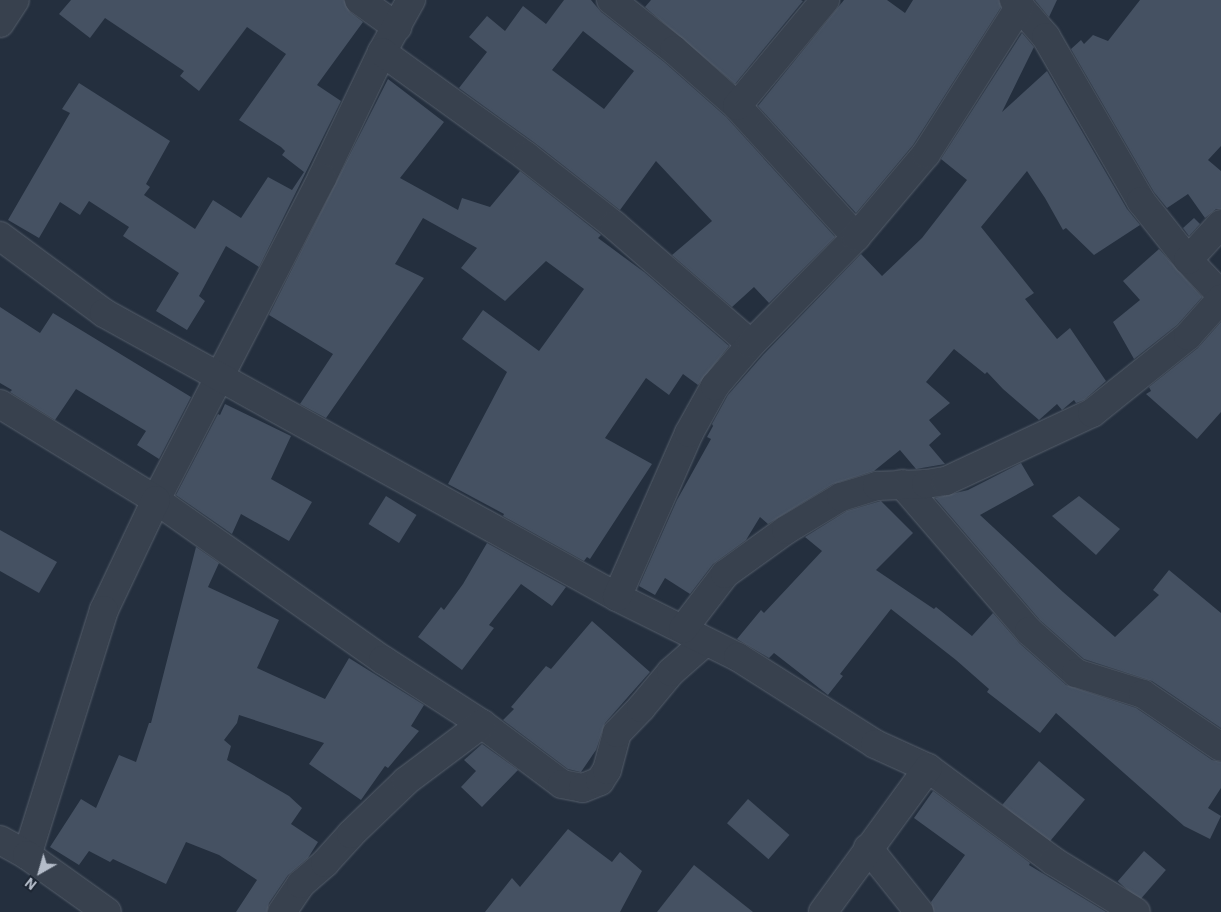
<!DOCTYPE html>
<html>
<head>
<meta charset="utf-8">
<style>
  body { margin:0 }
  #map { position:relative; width:1221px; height:912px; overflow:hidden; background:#242f3e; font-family:"IBM Plex Sans",sans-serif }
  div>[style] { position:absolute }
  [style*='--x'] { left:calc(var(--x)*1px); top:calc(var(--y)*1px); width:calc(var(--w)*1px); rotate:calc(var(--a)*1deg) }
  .building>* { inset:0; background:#455162; transform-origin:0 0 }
  .roads { filter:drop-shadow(0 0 1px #565f6c) drop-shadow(0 0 1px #565f6c) }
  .minor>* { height:28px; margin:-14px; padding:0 14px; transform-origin:14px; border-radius:14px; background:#38414e }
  span { translate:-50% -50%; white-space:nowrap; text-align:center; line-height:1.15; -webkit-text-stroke:5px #1d2633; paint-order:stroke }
  .north { position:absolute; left:15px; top:847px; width:50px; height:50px; -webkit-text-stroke:4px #1d2633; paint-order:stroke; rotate:218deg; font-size:14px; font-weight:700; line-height:20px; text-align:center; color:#b4bcc9 }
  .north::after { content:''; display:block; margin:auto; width:18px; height:22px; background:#b4bcc9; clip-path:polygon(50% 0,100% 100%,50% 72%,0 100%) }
</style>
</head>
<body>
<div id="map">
  <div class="building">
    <div style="clip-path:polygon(71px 0,344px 0,350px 12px,363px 22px,317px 85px,341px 101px,259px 267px,226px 246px,199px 296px,205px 301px,187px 330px,156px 311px,179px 273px,123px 236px,129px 227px,89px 201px,80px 215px,60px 202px,39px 238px,8px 220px,70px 113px,62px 109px,79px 83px,170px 141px,146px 184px,150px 187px,144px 195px,195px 229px,213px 200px,241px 218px,268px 177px,292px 190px,304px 172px,282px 155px,285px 151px,281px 147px,239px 120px,286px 54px,247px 27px,199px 91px,180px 76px,184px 71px,105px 18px,90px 38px,59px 14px)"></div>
    <div style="clip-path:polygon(evenodd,564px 0,591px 0,601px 12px,664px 62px,726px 117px,835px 237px,769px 303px,754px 287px,732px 307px,672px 255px,712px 221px,656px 161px,620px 210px,535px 143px,459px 88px,487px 52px,469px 37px,487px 16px,505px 31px,523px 6px,546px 24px,564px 0,583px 31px,634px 71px,604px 109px,552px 70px,583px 31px)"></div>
    <div style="clip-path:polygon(651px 0,801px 0,803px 1px,735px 84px,645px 7px)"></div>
    <div style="clip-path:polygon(844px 0,887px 0,905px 13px,913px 0,999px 0,1001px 7px,913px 145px,856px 213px,758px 106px)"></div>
    <div style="clip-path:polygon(1035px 0,1057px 0,1049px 17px)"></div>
    <div style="clip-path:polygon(1140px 0,1221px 0,1221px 146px,1208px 160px,1221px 171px,1221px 209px,1216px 209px,1205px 218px,1188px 194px,1167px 208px,1154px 192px,1071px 49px,1081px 40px,1084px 44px,1093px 35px,1108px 41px)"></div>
    <div style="clip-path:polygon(1022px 33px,1034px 47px,1002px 112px,1047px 71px,1127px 209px,1140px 225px,1094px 255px,1066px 228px,1063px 230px,1045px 198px,1027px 171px,981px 227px,1034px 293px,1025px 299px,1057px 339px,1070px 328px,1106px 381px,1084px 400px,1076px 403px,1074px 400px,1062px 410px,1057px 404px,1039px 420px,1003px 389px,987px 372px,985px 374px,954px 349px,926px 382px,950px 403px,929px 420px,941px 434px,929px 445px,945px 464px,916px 469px,900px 450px,874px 471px,833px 484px,768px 524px,760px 517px,746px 540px,713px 564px,690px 594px,665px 578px,655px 595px,639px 586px,677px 500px,711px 439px,707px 437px,713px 426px,712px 424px,728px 395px,763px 355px,861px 254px,882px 276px,922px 238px,967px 180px,941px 159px)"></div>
    <div style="clip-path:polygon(388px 79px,444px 122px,400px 178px,458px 210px,462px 198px,490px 207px,520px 171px,601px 235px,598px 238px,644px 272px,729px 346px,698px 385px,683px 374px,669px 395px,646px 378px,605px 438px,652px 464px,590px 559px,587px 557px,584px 561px,503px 516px,504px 514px,448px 484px,507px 372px,462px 339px,483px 310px,539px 351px,584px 289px,546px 261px,505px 301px,461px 268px,477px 248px,423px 218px,395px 264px,424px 278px,326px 418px,300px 404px,333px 354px,269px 315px)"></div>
    <div style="clip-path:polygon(1194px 218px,1200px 224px,1189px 236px,1183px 228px)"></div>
    <div style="clip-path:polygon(1159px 249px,1202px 297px,1177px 325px,1134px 359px,1113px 322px,1140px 300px,1123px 281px)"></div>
    <div style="clip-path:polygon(0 307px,40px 333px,53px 313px,191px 397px,159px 459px,137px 445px,146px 431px,76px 389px,55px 420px,10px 392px,12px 390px,0 383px)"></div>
    <div style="clip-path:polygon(1221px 322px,1221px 412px,1197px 439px,1146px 394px,1151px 391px,1149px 387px,1198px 348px)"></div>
    <div style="clip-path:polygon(225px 404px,291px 436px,271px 479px,312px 502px,289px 541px,241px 514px,232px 534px,176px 495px,218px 414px,220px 415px)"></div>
    <div style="clip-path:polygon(1021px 463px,1034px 485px,980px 515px,1063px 592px,1115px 637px,1159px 595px,1153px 590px,1169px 570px,1221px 613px,1221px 728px,1152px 681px,1084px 659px,1040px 620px,935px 498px,968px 490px)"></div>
    <div style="left:386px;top:496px;width:36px;height:33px;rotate:32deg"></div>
    <div style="clip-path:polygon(1079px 496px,1120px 529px,1096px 555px,1052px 516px)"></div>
    <div style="clip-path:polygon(881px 501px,913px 533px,876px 570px,934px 609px,936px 607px,972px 636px,993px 613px,1019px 643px,1066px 685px,1136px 708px,1212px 760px,1221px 762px,1221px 788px,1208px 808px,1221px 816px,1210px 839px,1184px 826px,1056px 713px,1040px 733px,987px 692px,989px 689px,956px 660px,891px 609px,840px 674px,843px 676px,828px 695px,774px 653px,769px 658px,737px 639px,761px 610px,764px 613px,822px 551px,805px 537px,847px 511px)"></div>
    <div style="clip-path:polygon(0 530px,57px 562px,39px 593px,0 571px)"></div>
    <div style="clip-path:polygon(487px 543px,566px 587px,552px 606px,521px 584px,489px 625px,494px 628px,462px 670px,418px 637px,441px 607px,444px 610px,463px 584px)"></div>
    <div style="clip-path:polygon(196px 547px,219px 563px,208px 587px,279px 620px,257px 668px,325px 699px,349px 658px,424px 705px,411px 726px,419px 731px,388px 768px,385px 766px,361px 800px,309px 764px,324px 743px,239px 715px,237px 723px,224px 740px,231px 746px,227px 760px,289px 796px,302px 808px,291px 824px,318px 842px,308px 858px,288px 875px,269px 903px,267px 912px,236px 912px,257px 880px,219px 855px,186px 842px,166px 884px,113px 859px,110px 862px,89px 851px,79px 865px,50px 847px,81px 799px,96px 808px,119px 755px,136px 762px,149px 723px,151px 723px)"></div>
    <div style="clip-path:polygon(592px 621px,650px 672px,605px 723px,596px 750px,581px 772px,568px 769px,503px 720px,514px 709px,511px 707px,546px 666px,551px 669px)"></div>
    <div style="clip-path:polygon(482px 744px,518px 770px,482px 807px,461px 787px,476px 771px,464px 760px)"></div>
    <div style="left:1039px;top:761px;width:60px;height:57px;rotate:40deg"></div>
    <div style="clip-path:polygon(933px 791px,1030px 863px,1029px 865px,1106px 912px,934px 912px,931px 902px,965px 855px,914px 818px)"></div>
    <div style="left:748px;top:799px;width:55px;height:32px;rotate:41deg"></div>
    <div style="clip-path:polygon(568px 829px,612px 862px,620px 852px,642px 871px,620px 912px,485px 912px,512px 878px,520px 887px)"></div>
    <div style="left:1144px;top:851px;width:29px;height:40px;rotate:41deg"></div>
    <div style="clip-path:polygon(694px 865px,753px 912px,657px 912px)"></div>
  </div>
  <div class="roads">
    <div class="minor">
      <div style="--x:359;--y:0;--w:47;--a:35.4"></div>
      <div style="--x:411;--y:0;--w:60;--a:119.1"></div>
      <div style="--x:382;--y:52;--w:140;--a:115.5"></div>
      <div style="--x:322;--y:178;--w:362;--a:117.3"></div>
      <div style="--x:156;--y:500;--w:278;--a:35.2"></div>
      <div style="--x:383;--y:660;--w:118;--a:32.9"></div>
      <div style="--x:482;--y:724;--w:100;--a:36.9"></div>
      <div style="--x:562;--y:784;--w:21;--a:11"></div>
      <div style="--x:583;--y:788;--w:18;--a:-22"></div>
      <div style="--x:600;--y:781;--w:13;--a:-58"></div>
      <div style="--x:607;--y:770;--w:38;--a:-75"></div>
      <div style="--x:617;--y:733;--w:35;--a:-46"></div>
      <div style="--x:641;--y:708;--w:47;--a:-50.2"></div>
      <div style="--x:671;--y:672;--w:45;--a:-41.4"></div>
      <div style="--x:611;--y:0;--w:80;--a:38.4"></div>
      <div style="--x:674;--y:50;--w:84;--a:41.6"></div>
      <div style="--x:737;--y:106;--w:177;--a:47.7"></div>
      <div style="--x:1014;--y:0;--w:49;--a:49.1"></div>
      <div style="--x:1046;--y:37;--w:190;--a:59.9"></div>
      <div style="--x:1141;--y:201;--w:75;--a:51.5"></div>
      <div style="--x:1188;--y:260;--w:48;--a:46.7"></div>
      <div style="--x:0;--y:23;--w:27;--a:-57"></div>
      <div style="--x:382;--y:52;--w:178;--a:35.8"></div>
      <div style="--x:526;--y:156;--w:112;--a:38.1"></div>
      <div style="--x:614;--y:225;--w:181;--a:41"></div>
      <div style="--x:737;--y:106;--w:138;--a:-50.3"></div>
      <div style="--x:0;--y:236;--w:129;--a:36.5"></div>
      <div style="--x:104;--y:313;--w:586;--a:28.97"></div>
      <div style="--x:617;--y:597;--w:135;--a:26.4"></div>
      <div style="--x:738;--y:657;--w:162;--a:32.4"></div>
      <div style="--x:875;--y:744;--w:58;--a:24.4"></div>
      <div style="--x:928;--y:768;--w:156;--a:36.6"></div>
      <div style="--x:1053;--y:861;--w:97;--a:31.6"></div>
      <div style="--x:1188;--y:260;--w:49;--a:-47.5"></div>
      <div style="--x:0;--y:404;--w:183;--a:31.6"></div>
      <div style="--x:156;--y:500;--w:122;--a:115.3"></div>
      <div style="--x:104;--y:610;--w:257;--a:107.4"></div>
      <div style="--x:902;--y:484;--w:194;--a:49.2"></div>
      <div style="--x:1029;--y:631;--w:63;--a:41.8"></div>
      <div style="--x:1076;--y:673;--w:70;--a:17.4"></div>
      <div style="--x:1143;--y:694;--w:94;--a:34.2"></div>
      <div style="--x:617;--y:597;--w:179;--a:-66.3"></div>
      <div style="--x:689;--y:433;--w:54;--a:-61"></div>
      <div style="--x:715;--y:386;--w:55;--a:-49.4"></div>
      <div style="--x:751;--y:344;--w:150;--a:-45.5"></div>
      <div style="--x:856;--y:237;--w:109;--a:-49.9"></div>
      <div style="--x:926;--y:154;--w:175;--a:-57.6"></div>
      <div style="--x:683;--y:629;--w:69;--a:-52.6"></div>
      <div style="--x:725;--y:574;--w:75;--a:-35.8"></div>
      <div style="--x:786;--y:530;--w:64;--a:-31"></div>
      <div style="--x:841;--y:497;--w:38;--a:-17"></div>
      <div style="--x:877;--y:486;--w:49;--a:-2.3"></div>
      <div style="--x:926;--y:484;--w:20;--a:-9"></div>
      <div style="--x:946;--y:481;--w:161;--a:-25"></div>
      <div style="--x:1092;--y:413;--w:123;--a:-38.7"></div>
      <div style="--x:1188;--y:336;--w:50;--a:-48.3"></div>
      <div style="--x:0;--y:840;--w:31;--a:29"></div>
      <div style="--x:27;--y:855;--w:98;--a:35.5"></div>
      <div style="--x:868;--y:848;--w:82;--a:51.4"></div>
      <div style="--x:282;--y:912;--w:34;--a:-56"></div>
      <div style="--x:301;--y:884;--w:32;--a:-41"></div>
      <div style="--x:325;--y:863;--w:39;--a:-48"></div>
      <div style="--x:351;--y:834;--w:76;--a:-43.9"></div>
      <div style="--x:406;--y:781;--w:95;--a:-36.9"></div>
      <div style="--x:823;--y:912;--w:178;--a:-53.9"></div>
    </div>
  </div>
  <div class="north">N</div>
</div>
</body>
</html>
